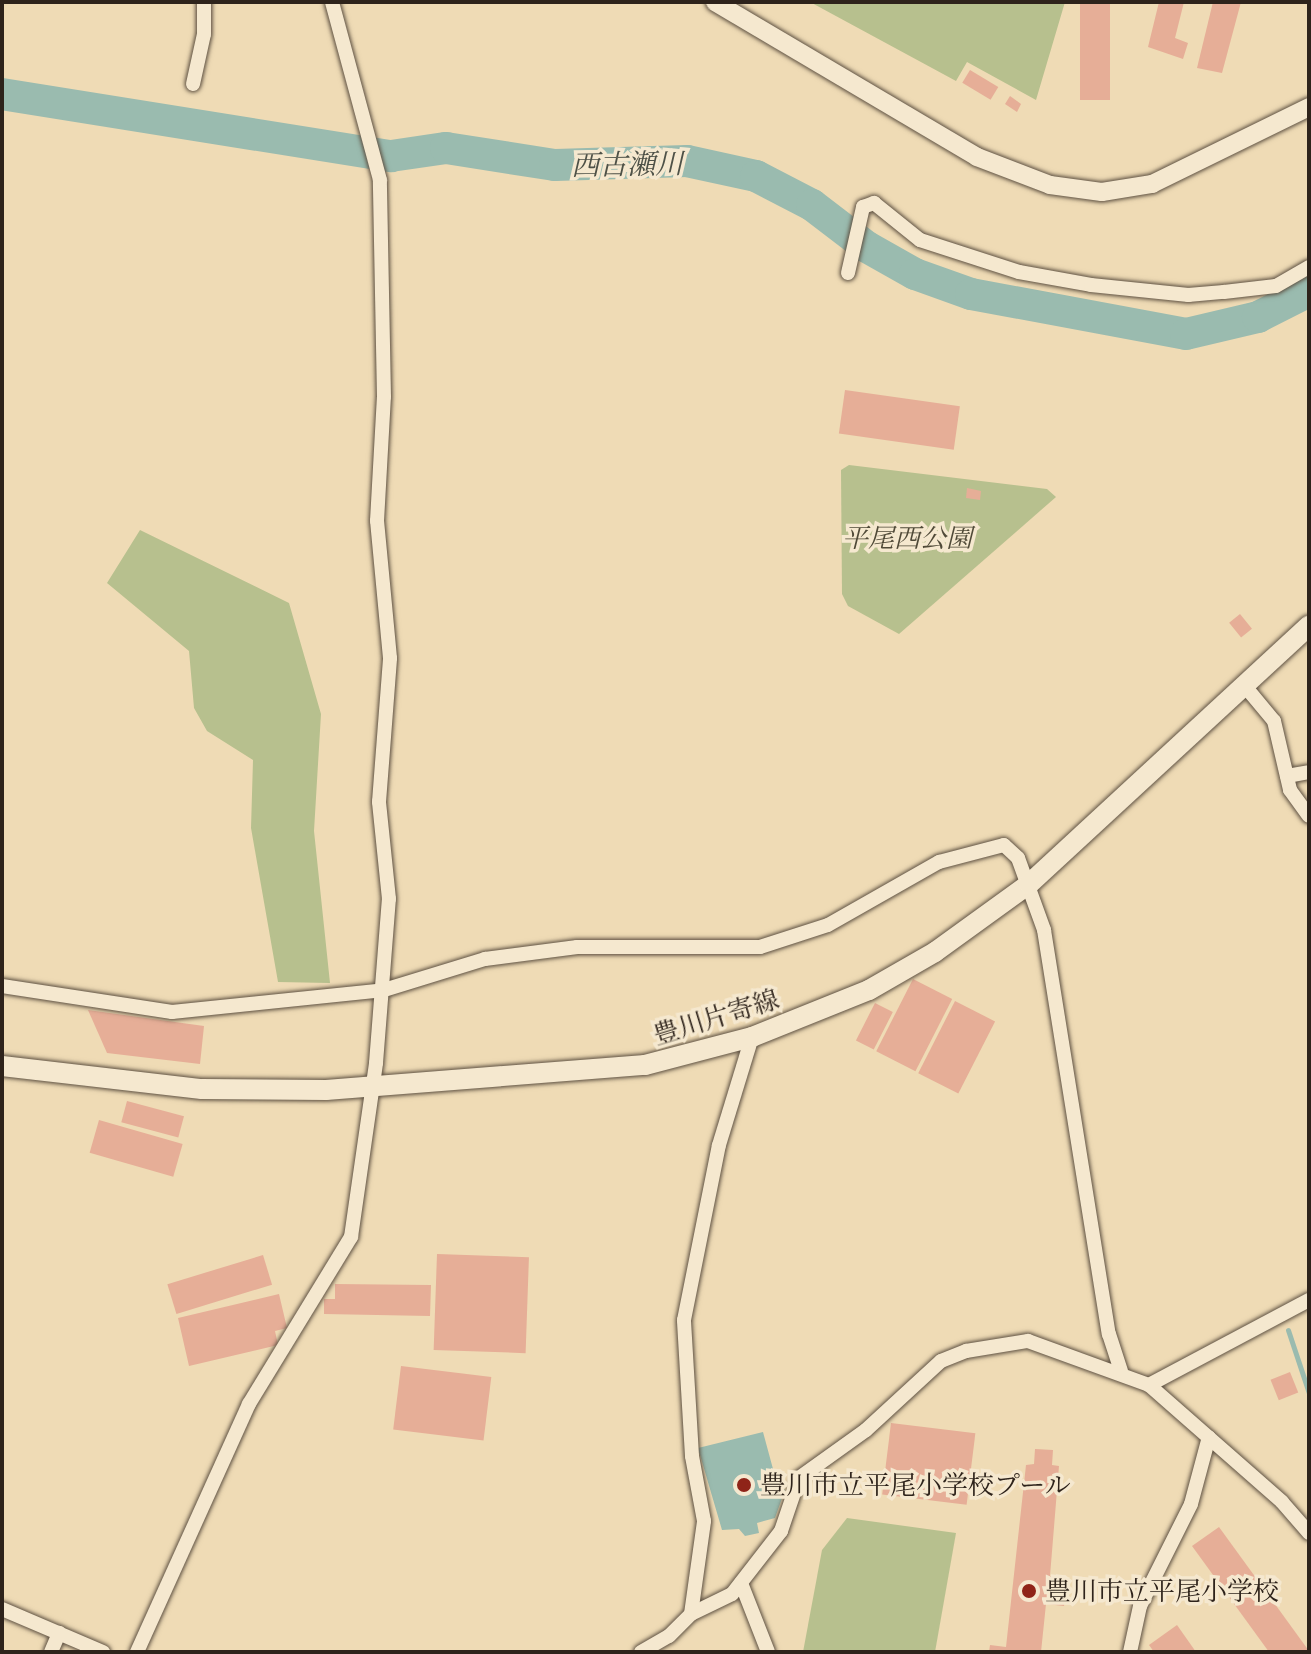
<!DOCTYPE html>
<html>
<head>
<meta charset="utf-8">
<style>
  body { margin:0 }
  #map { position:relative; width:1311px; height:1654px; overflow:hidden; background:#efdbb5; font-family:"Gentium Book Plus","Noto Serif JP",serif }
  div>[style] { position:absolute }
  [style*='--x'] { left:calc(var(--x)*1px); top:calc(var(--y)*1px); width:calc(var(--w)*1px); rotate:calc(var(--a)*1deg) }
  .green>* { inset:0; background:#b7c08e }
  .water>* { inset:0; background:#9abbaf }
  .stream>* { height:5px; margin:-2.5px; padding:0 2.5px; transform-origin:2.5px; border-radius:2.5px; background:#9abbaf }
  .river>* { height:32px; margin:-16px; padding:0 16px; transform-origin:16px; border-radius:16px; background:#9abbaf }
  .building>* { inset:0; background:#e6ae97; transform-origin:0 0 }
  .roads { filter:drop-shadow(0 0 2px #5e5142) drop-shadow(0 0 2px #5e5142) }
  .minor>* { height:14px; margin:-7px; padding:0 7px; transform-origin:7px; border-radius:7px; background:#f5e8cf }
  .tertiary>* { height:18px; margin:-9px; padding:0 9px; transform-origin:9px; border-radius:9px; background:#f5e8cf }
  .secondary>* { height:20px; margin:-10px; padding:0 10px; transform-origin:10px; border-radius:10px; background:#f5e8cf }
  .dots>* { width:22px; height:22px; translate:-50% -50%; box-sizing:border-box; border:4px solid #f5e8cf; border-radius:50% }
  span { translate:-50% -50%; white-space:nowrap; text-align:center; line-height:1.15; -webkit-text-stroke:7px #f5e8cf; paint-order:stroke }
  .park-label { font-size:26px; color:#504a38; font-style:italic }
  .street-label { font-size:26px; color:#2e231b }
  .poi-label { font-size:26px; color:#2e231b }
  .left { translate:0 -50%; text-align:left }
  .water-label { font-size:28px; color:#4e5147; font-style:italic }
  .frame { position:absolute; inset:0; border:4px solid #2e231b; pointer-events:none }
</style>
</head>
<body>
<div id="map">
  <div class="green">
    <div style="clip-path:polygon(810px 2px,1065px 2px,1036px 100px,967px 62px,956px 81px)"></div>
    <div style="clip-path:polygon(849px 465px,1047px 489px,1056px 497px,899px 634px,848px 606px,842px 594px,841px 470px)"></div>
    <div style="clip-path:polygon(140px 530px,289px 603px,321px 714px,314px 831px,330px 983px,278px 982px,251px 828px,253px 760px,207px 731px,194px 708px,189px 651px,107px 583px)"></div>
    <div style="clip-path:polygon(847px 1518px,956px 1533px,935px 1652px,803px 1652px,822px 1550px)"></div>
  </div>
  <div class="water">
    <div style="clip-path:polygon(763px 1432px,776px 1480px,785px 1490px,775px 1518px,757px 1523px,759px 1533px,745px 1536px,739px 1529px,722px 1530px,698px 1448px)"></div>
  </div>
  <div class="stream">
    <div style="--x:1288;--y:1330;--w:66;--a:71.6"></div>
  </div>
  <div class="river">
    <div style="--x:2;--y:94;--w:394;--a:9.1"></div>
    <div style="--x:391;--y:156;--w:56;--a:-8.3"></div>
    <div style="--x:446;--y:148;--w:110;--a:8.9"></div>
    <div style="--x:555;--y:165;--w:132;--a:-1.7"></div>
    <div style="--x:687;--y:161;--w:71;--a:12.3"></div>
    <div style="--x:756;--y:176;--w:63;--a:27.4"></div>
    <div style="--x:812;--y:205;--w:69;--a:37.4"></div>
    <div style="--x:867;--y:247;--w:55;--a:29.4"></div>
    <div style="--x:915;--y:274;--w:59;--a:19.7"></div>
    <div style="--x:971;--y:294;--w:219;--a:10.5"></div>
    <div style="--x:1186;--y:334;--w:74;--a:-13.3"></div>
    <div style="--x:1258;--y:317;--w:57;--a:-27"></div>
  </div>
  <div class="building">
    <div style="left:1080px;top:2px;width:30px;height:98px"></div>
    <div style="clip-path:polygon(1159px 2px,1184px 2px,1175px 38px,1188px 43px,1183px 59px,1148px 47px)"></div>
    <div style="clip-path:polygon(1213px 2px,1241px 2px,1222px 73px,1197px 68px)"></div>
    <div style="left:970px;top:70px;width:33px;height:15px;rotate:31deg"></div>
    <div style="clip-path:polygon(1010px 96px,1021px 104px,1017px 112px,1005px 104px)"></div>
    <div style="left:845px;top:390px;width:116px;height:44px;rotate:8deg"></div>
    <div style="clip-path:polygon(967px 488px,981px 491px,980px 500px,966px 498px)"></div>
    <div style="left:1240px;top:614px;width:19px;height:14px;rotate:51deg"></div>
    <div style="left:913px;top:979px;width:44px;height:81px;rotate:27deg"></div>
    <div style="left:955px;top:1001px;width:45px;height:81px;rotate:27deg"></div>
    <div style="left:875px;top:1003px;width:20px;height:42px;rotate:27deg"></div>
    <div style="clip-path:polygon(88px 1010px,204px 1026px,200px 1064px,107px 1053px)"></div>
    <div style="left:127px;top:1101px;width:59px;height:22px;rotate:15deg"></div>
    <div style="left:99px;top:1120px;width:87px;height:34px;rotate:16deg"></div>
    <div style="left:437px;top:1254px;width:92px;height:96px;rotate:2deg"></div>
    <div style="left:263px;top:1255px;width:31px;height:100px;rotate:73deg"></div>
    <div style="clip-path:polygon(335px 1284px,431px 1285px,430px 1316px,324px 1314px,324px 1299px,335px 1299px)"></div>
    <div style="clip-path:polygon(279px 1294px,287px 1328px,275px 1331px,278px 1345px,189px 1366px,178px 1318px)"></div>
    <div style="left:401px;top:1366px;width:91px;height:64px;rotate:7deg"></div>
    <div style="left:1290px;top:1372px;width:22px;height:21px;rotate:68deg"></div>
    <div style="left:891px;top:1423px;width:85px;height:72px;rotate:7deg"></div>
    <div style="clip-path:polygon(1035px 1449px,1053px 1450px,1052px 1465px,1059px 1466px,1050px 1576px,1067px 1578px,1064px 1606px,1046px 1604px,1041px 1652px,989px 1652px,990px 1645px,1006px 1647px,1026px 1465px,1034px 1464px)"></div>
    <div style="clip-path:polygon(1219px 1527px,1309px 1651px,1309px 1652px,1269px 1652px,1192px 1546px)"></div>
    <div style="clip-path:polygon(1177px 1625px,1196px 1652px,1154px 1652px,1149px 1645px)"></div>
  </div>
  <div class="roads">
    <div class="minor">
      <div style="--x:193;--y:84;--w:51;--a:-77.6"></div>
      <div style="--x:204;--y:34;--w:32;--a:-90"></div>
      <div style="--x:848;--y:273;--w:68;--a:-77.2"></div>
      <div style="--x:863;--y:207;--w:12;--a:-20"></div>
      <div style="--x:874;--y:203;--w:59;--a:38.8"></div>
      <div style="--x:920;--y:240;--w:104;--a:17.9"></div>
      <div style="--x:1019;--y:272;--w:73;--a:10.2"></div>
      <div style="--x:1091;--y:285;--w:98;--a:5.9"></div>
      <div style="--x:1188;--y:295;--w:36;--a:-5"></div>
      <div style="--x:1224;--y:292;--w:52;--a:-6.6"></div>
      <div style="--x:1276;--y:286;--w:38;--a:-30"></div>
      <div style="--x:1244;--y:685;--w:47;--a:50.2"></div>
      <div style="--x:1274;--y:721;--w:71;--a:76.9"></div>
      <div style="--x:1290;--y:790;--w:32;--a:54"></div>
      <div style="--x:1287;--y:776;--w:22;--a:-10"></div>
      <div style="--x:2;--y:986;--w:172;--a:8.7"></div>
      <div style="--x:172;--y:1012;--w:213;--a:-5.9"></div>
      <div style="--x:384;--y:990;--w:106;--a:-17.1"></div>
      <div style="--x:485;--y:959;--w:93;--a:-7.4"></div>
      <div style="--x:577;--y:947;--w:183;--a:0"></div>
      <div style="--x:760;--y:947;--w:71;--a:-17.9"></div>
      <div style="--x:828;--y:925;--w:128;--a:-29.6"></div>
      <div style="--x:939;--y:862;--w:67;--a:-14.7"></div>
      <div style="--x:1004;--y:845;--w:19;--a:43"></div>
      <div style="--x:1018;--y:858;--w:77;--a:70.1"></div>
      <div style="--x:1044;--y:930;--w:409;--a:80.9"></div>
      <div style="--x:1109;--y:1334;--w:39;--a:72"></div>
      <div style="--x:1149;--y:1385;--w:181;--a:-28"></div>
      <div style="--x:741;--y:1583;--w:74;--a:68.6"></div>
      <div style="--x:2;--y:1609;--w:110;--a:23.1"></div>
      <div style="--x:691;--y:1614;--w:94;--a:-82"></div>
      <div style="--x:704;--y:1521;--w:66;--a:-100.5"></div>
      <div style="--x:692;--y:1456;--w:136;--a:-93.4"></div>
      <div style="--x:684;--y:1320;--w:178;--a:-78.7"></div>
      <div style="--x:719;--y:1145;--w:113;--a:-73"></div>
      <div style="--x:51;--y:1652;--w:21;--a:-67"></div>
      <div style="--x:137;--y:1652;--w:272;--a:-65.7"></div>
      <div style="--x:249;--y:1404;--w:196;--a:-58.6"></div>
      <div style="--x:351;--y:1237;--w:176;--a:-81.8"></div>
      <div style="--x:376;--y:1063;--w:165;--a:-85.5"></div>
      <div style="--x:389;--y:899;--w:98;--a:-95.9"></div>
      <div style="--x:379;--y:802;--w:144;--a:-85.6"></div>
      <div style="--x:390;--y:658;--w:138;--a:-95.4"></div>
      <div style="--x:377;--y:521;--w:124;--a:-86.8"></div>
      <div style="--x:384;--y:397;--w:217;--a:-91.1"></div>
      <div style="--x:380;--y:180;--w:184;--a:-105.1"></div>
      <div style="--x:641;--y:1652;--w:32;--a:-30"></div>
      <div style="--x:669;--y:1636;--w:31;--a:-45"></div>
      <div style="--x:691;--y:1614;--w:46;--a:-26"></div>
      <div style="--x:732;--y:1594;--w:80;--a:-52.1"></div>
      <div style="--x:781;--y:1531;--w:56;--a:-71.2"></div>
      <div style="--x:799;--y:1478;--w:82;--a:-35.6"></div>
      <div style="--x:866;--y:1430;--w:102;--a:-42.6"></div>
      <div style="--x:941;--y:1361;--w:27;--a:-22"></div>
      <div style="--x:966;--y:1351;--w:63;--a:-9.2"></div>
      <div style="--x:1028;--y:1341;--w:129;--a:20"></div>
      <div style="--x:1149;--y:1385;--w:177;--a:41.3"></div>
      <div style="--x:1282;--y:1502;--w:41;--a:48.9"></div>
      <div style="--x:1130;--y:1652;--w:47;--a:-77.7"></div>
      <div style="--x:1140;--y:1606;--w:114;--a:-63.4"></div>
      <div style="--x:1191;--y:1504;--w:69;--a:-75"></div>
    </div>
    <div class="tertiary">
      <div style="--x:715;--y:2;--w:304;--a:30.6"></div>
      <div style="--x:977;--y:157;--w:78;--a:21"></div>
      <div style="--x:1050;--y:185;--w:52;--a:7.7"></div>
      <div style="--x:1102;--y:192;--w:51;--a:-9.1"></div>
      <div style="--x:1152;--y:184;--w:175;--a:-26.1"></div>
    </div>
    <div class="secondary">
      <div style="--x:2;--y:1066;--w:201;--a:6.6"></div>
      <div style="--x:202;--y:1089;--w:124;--a:0.5"></div>
      <div style="--x:326;--y:1090;--w:320;--a:-4.5"></div>
      <div style="--x:645;--y:1065;--w:111;--a:-14.7"></div>
      <div style="--x:752;--y:1037;--w:126;--a:-21.9"></div>
      <div style="--x:869;--y:990;--w:76;--a:-29.9"></div>
      <div style="--x:935;--y:952;--w:116;--a:-35.9"></div>
      <div style="--x:1029;--y:884;--w:381;--a:-42.7"></div>
    </div>
  </div>
  <div class="dots">
    <div style="left:744px;top:1485px;background:#8f2418"></div>
    <div style="left:1029px;top:1591px;background:#8f2418"></div>
  </div>
  <div class="park-label">
    <span style="left:907px;top:538px">平尾西公園</span>
  </div>
  <div class="street-label">
    <span style="left:716px;top:1017px;rotate:-17deg">豊川片寄線</span>
  </div>
  <div class="poi-label">
    <span class="left" style="left:760px;top:1485px">豊川市立平尾小学校プール</span>
    <span class="left" style="left:1045px;top:1591px">豊川市立平尾小学校</span>
  </div>
  <div class="water-label">
    <span style="left:627px;top:164px;rotate:-1deg">西古瀬川</span>
  </div>
  <div class="frame"></div>
</div>
</body>
</html>
